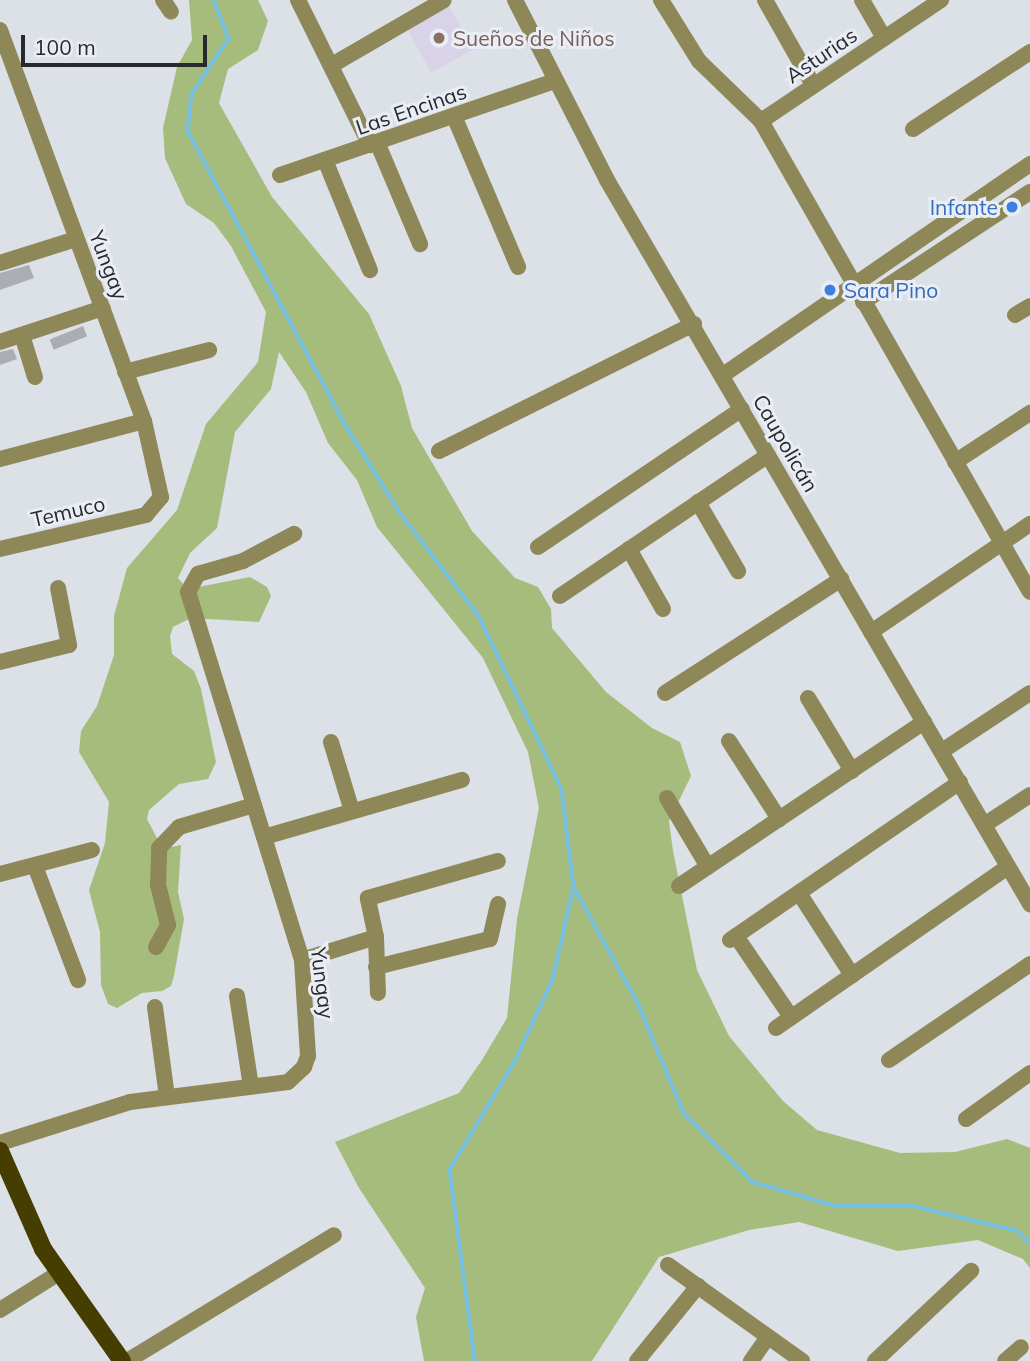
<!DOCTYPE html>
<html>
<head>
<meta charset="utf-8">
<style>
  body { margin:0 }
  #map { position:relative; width:1030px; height:1361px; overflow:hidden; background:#dce0e7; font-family:Mulish,sans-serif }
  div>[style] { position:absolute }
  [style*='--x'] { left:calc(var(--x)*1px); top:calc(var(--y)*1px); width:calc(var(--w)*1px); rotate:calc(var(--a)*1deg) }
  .education>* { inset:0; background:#d8d3e8; transform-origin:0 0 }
  .forest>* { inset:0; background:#a6bc7c }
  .stream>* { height:3.5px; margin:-1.75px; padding:0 1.75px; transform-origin:1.75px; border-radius:1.75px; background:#75c0e3 }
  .building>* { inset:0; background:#aaadb4; transform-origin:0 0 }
  .minor>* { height:16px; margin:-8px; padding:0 8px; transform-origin:8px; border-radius:8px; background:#8e8757 }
  .major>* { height:18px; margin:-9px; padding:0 9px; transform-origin:9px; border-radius:9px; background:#463e00 }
  .dots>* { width:19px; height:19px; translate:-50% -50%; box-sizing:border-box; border:4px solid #e9edf5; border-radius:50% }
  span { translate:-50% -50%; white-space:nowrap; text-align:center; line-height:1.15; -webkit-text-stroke:6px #e9edf5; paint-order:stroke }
  .education-label { font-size:21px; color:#785e54 }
  .left { translate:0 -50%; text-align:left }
  .street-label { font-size:21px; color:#28292c }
  .shop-label { font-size:21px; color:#366cbe }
  .right { translate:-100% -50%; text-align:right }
  .scale { position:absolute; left:21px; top:35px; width:186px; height:32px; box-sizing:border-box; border:4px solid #28292c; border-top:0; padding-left:9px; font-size:21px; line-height:24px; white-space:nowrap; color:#28292c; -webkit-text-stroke:5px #e9edf5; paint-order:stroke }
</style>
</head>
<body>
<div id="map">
  <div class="education">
    <div style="left:448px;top:4px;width:52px;height:48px;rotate:61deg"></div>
  </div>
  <div class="forest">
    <div style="clip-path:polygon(189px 0,258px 0,268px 21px,258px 50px,228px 69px,219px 103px,272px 197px,369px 314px,401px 386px,412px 428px,472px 531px,515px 578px,538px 587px,551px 609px,552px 628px,606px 692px,652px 728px,680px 742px,691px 776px,669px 821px,673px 851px,697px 970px,729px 1036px,783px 1101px,817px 1130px,900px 1153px,955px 1152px,1007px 1139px,1030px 1148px,1030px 1268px,1023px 1259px,978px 1240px,898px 1251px,799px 1222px,749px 1230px,659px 1257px,592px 1361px,424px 1361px,416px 1317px,425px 1288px,359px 1188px,335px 1142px,459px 1093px,482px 1060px,507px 1018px,517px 919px,539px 808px,528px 752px,483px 658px,377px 527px,357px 480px,328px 443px,306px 392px,279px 352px,271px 389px,235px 432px,217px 528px,190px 553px,178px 578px,185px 586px,198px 587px,250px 577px,267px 587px,271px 596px,259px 622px,191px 618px,173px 627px,170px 636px,172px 654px,194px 671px,201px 689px,216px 762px,208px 779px,179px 784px,149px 810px,147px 819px,158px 840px,172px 847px,181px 845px,178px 892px,184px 919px,174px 976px,171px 986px,162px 991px,142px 993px,117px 1008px,108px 1004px,101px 985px,100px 932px,89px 890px,105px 843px,109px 802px,79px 752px,81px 731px,97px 706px,114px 655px,114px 616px,127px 568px,177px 510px,206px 424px,258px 362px,266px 312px,231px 246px,214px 223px,186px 204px,165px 158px,163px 128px,177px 67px,192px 40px)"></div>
  </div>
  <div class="stream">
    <div style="--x:214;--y:0;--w:42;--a:69"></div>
    <div style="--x:229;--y:39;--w:66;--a:123.9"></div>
    <div style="--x:192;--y:94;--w:37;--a:96"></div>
    <div style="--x:188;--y:131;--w:338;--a:61.8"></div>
    <div style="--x:348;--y:429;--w:100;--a:58.1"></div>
    <div style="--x:401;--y:514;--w:128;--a:52.6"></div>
    <div style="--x:479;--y:616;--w:192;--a:64.4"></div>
    <div style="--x:562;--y:789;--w:99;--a:83"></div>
    <div style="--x:574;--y:887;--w:95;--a:102.7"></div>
    <div style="--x:553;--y:980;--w:90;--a:114.9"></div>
    <div style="--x:515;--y:1062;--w:126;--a:121"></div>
    <div style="--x:450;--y:1170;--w:193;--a:82.5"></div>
    <div style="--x:575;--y:889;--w:130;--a:61.1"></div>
    <div style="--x:638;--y:1003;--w:119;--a:67.3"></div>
    <div style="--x:684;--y:1113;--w:98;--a:45"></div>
    <div style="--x:753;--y:1182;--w:86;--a:16.1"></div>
    <div style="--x:836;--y:1206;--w:77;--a:0"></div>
    <div style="--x:913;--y:1206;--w:108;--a:13.4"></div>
    <div style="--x:1018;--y:1231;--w:17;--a:45"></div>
  </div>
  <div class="building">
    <div style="clip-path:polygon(29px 265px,34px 278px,0 290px,0 273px)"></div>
    <div style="left:83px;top:326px;width:11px;height:36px;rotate:68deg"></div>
    <div style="clip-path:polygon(13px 349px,17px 359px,0 365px,0 352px)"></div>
  </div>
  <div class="minor">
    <div style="--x:163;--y:0;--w:14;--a:56"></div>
    <div style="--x:298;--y:0;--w:162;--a:63.6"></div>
    <div style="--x:515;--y:0;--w:202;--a:62.9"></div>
    <div style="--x:607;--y:180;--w:839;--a:59.7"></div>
    <div style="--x:661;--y:0;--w:72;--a:58.1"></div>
    <div style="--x:699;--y:61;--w:86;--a:44.1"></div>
    <div style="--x:761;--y:121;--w:542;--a:60.27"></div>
    <div style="--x:765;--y:0;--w:98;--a:60.5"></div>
    <div style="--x:862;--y:0;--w:44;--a:59.9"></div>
    <div style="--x:0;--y:30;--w:417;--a:69.8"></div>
    <div style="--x:144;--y:421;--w:78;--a:77.4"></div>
    <div style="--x:161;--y:497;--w:23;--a:130"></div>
    <div style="--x:146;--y:515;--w:150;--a:166.9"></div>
    <div style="--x:332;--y:65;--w:129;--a:-30.1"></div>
    <div style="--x:454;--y:116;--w:164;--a:67"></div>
    <div style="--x:761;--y:121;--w:217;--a:-33.9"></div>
    <div style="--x:913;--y:129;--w:140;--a:-33.3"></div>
    <div style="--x:377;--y:142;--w:111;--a:67.1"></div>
    <div style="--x:325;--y:160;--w:119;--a:67.8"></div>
    <div style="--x:280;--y:175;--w:291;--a:-18.9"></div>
    <div style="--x:0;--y:263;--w:80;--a:-17.5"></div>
    <div style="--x:863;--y:302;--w:200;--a:-33.4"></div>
    <div style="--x:1015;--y:315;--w:17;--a:-31"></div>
    <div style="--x:22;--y:335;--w:44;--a:72.8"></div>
    <div style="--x:0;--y:342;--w:108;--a:-18.3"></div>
    <div style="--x:125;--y:372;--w:87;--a:-14.7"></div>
    <div style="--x:723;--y:375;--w:373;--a:-34.5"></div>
    <div style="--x:439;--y:451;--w:285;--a:-26.5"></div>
    <div style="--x:0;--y:459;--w:149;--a:-14.8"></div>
    <div style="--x:955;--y:462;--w:90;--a:-33.2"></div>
    <div style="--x:698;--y:502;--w:80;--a:59.9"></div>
    <div style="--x:538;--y:547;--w:246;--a:-34.1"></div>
    <div style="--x:629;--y:549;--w:69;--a:60.5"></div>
    <div style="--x:560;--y:596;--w:251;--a:-34.1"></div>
    <div style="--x:871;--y:632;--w:192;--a:-34.2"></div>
    <div style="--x:0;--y:662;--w:71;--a:-13.8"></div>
    <div style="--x:69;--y:645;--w:58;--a:-100.9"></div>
    <div style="--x:665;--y:693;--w:210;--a:-32.9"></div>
    <div style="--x:808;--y:698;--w:85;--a:58.9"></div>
    <div style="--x:729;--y:741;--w:93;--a:57.3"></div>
    <div style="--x:331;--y:742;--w:72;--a:73.1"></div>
    <div style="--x:942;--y:751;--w:105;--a:-33.4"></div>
    <div style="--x:667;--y:798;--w:80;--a:59.3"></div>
    <div style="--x:984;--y:825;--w:55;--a:-33.1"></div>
    <div style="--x:264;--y:837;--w:206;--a:-16.1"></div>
    <div style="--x:35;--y:866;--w:122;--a:69.3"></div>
    <div style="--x:0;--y:874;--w:95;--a:-14.6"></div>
    <div style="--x:679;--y:886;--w:295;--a:-33.8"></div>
    <div style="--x:799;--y:893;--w:98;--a:57.1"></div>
    <div style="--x:736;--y:936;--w:98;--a:55.8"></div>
    <div style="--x:376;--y:937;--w:56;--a:88"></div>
    <div style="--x:730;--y:940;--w:279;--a:-34.5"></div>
    <div style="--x:156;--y:947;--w:25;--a:-61"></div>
    <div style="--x:168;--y:925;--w:41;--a:-104"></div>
    <div style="--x:158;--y:885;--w:37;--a:-88"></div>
    <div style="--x:159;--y:848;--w:29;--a:-46"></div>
    <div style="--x:179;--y:827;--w:78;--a:-16.3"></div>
    <div style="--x:302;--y:960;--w:77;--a:-17.3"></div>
    <div style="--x:376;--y:937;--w:40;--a:-102"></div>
    <div style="--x:368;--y:898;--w:135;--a:-15.9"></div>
    <div style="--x:376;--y:967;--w:117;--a:-13.8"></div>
    <div style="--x:490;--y:939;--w:36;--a:-77"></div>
    <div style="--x:237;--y:996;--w:91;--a:81.2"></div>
    <div style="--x:155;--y:1007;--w:91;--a:82.4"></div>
    <div style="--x:776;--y:1028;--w:282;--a:-34.8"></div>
    <div style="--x:889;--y:1060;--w:171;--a:-34.2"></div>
    <div style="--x:966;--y:1119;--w:79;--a:-35.7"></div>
    <div style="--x:0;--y:1143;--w:136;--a:-17.5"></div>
    <div style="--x:130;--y:1102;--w:159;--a:-7.2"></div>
    <div style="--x:288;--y:1082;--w:22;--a:-43"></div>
    <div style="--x:304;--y:1067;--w:12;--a:-70"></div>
    <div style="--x:308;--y:1056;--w:96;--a:-93.6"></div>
    <div style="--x:302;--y:960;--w:385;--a:-107.2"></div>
    <div style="--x:188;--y:592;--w:21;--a:-61"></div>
    <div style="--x:198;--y:574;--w:47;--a:-16.1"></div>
    <div style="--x:243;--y:561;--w:58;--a:-27.9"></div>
    <div style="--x:668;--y:1265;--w:165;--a:35.6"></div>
    <div style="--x:0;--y:1310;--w:70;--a:-32.1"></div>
    <div style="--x:127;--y:1361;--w:242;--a:-31.3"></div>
    <div style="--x:637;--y:1361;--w:97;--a:-50.9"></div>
    <div style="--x:751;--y:1361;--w:29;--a:-55"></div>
    <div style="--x:875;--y:1361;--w:132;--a:-43.2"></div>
    <div style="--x:1005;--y:1361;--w:21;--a:-41"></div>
  </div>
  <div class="major">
    <div style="--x:0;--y:1151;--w:107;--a:66.3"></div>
    <div style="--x:43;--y:1249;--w:137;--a:54.8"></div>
  </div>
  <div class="dots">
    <div style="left:439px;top:38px;background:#8d6e63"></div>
    <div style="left:1012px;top:207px;background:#3f7fe0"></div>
    <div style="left:830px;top:290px;background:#3f7fe0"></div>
  </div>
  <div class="education-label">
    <span class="left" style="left:453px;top:38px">Sueños de Niños</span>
  </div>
  <div class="street-label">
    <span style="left:821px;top:55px;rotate:-34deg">Asturias</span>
    <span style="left:411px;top:109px;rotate:-19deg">Las Encinas</span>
    <span style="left:109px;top:265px;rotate:69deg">Yungay</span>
    <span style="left:786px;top:443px;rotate:60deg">Caupolicán</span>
    <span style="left:68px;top:511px;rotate:-13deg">Temuco</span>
    <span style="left:323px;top:983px;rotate:83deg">Yungay</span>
  </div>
  <div class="shop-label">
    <span class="right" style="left:998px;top:207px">Infante</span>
    <span class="left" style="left:844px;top:290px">Sara Pino</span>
  </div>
  <div class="scale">100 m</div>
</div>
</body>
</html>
